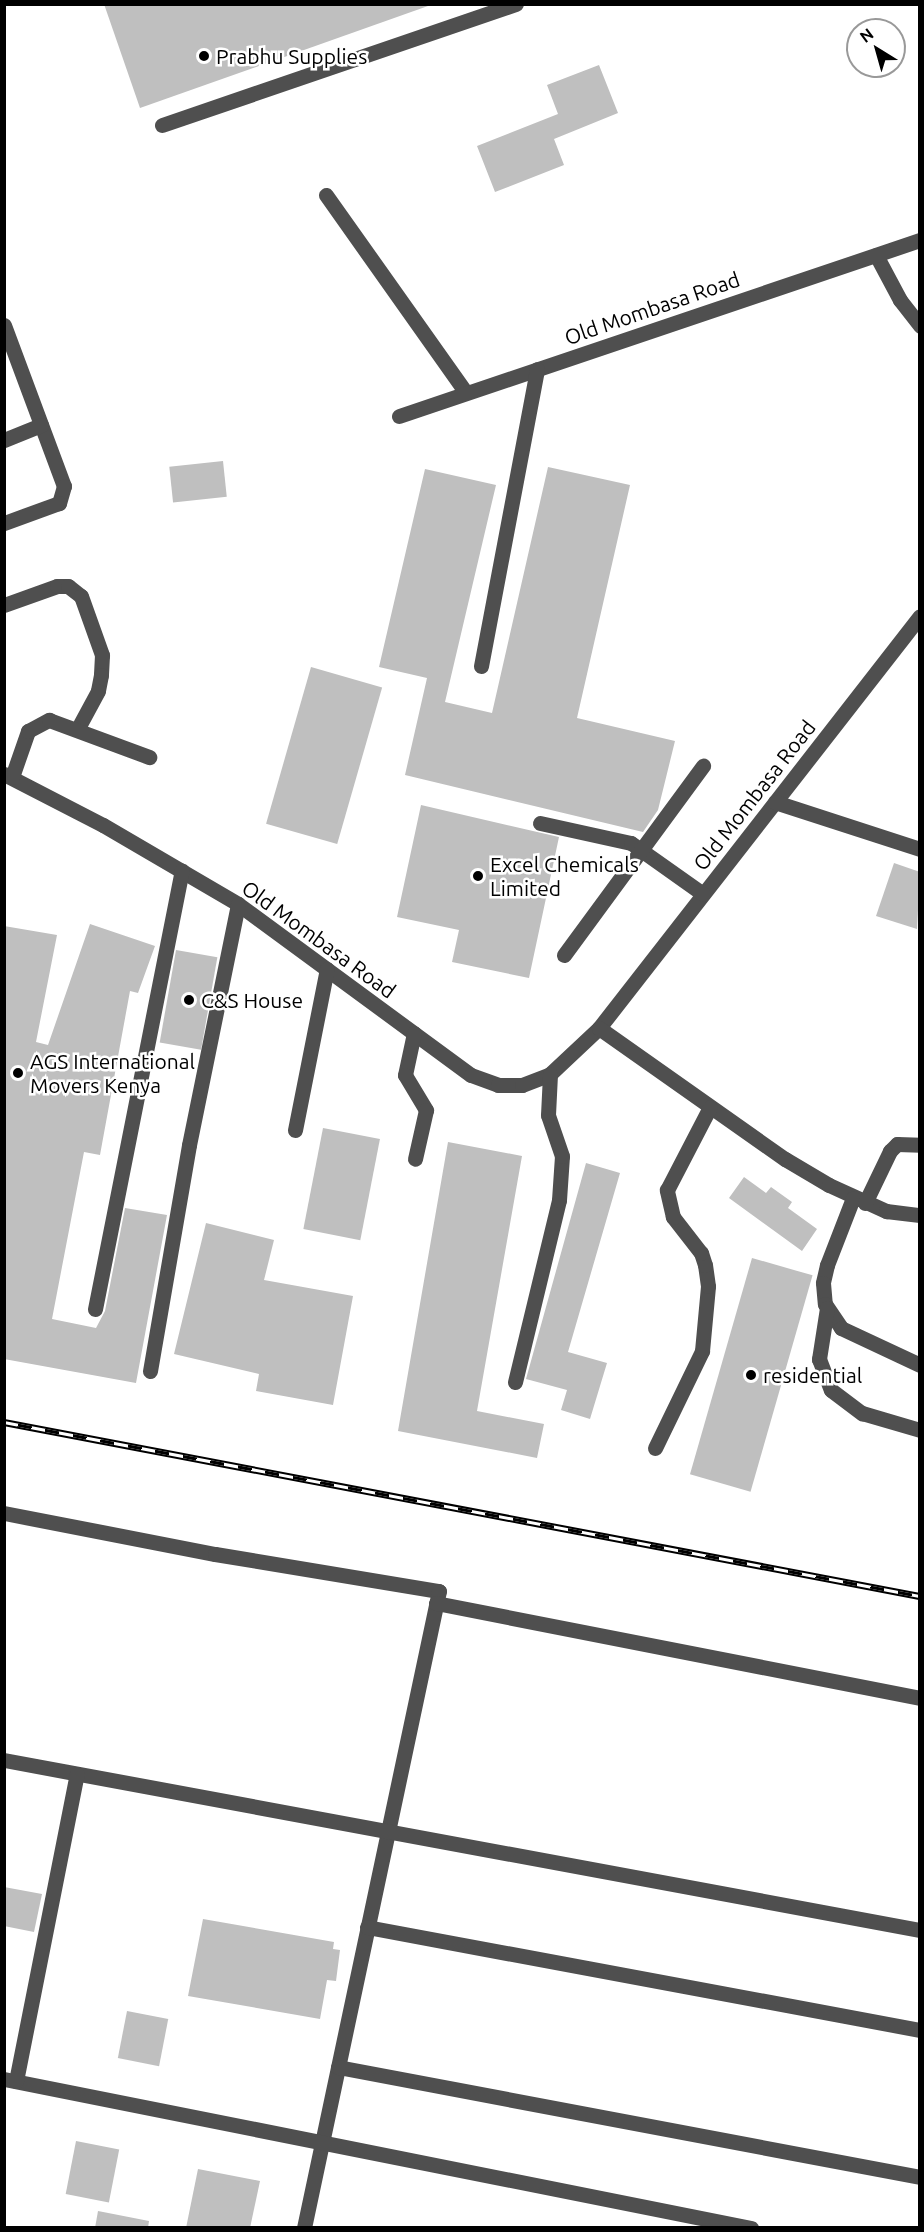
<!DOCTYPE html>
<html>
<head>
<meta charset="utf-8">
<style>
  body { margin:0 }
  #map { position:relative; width:924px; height:2232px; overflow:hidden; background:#fff; font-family:Ubuntu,sans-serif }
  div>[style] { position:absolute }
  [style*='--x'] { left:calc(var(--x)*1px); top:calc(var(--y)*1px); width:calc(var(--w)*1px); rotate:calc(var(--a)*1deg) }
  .building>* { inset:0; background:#bfbfbf; transform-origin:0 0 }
  .minor>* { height:15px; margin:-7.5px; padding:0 7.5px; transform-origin:7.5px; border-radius:7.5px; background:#4f4f4f }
  .rail>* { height:7px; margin-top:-3.5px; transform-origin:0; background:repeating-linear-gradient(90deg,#fff 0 14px,#000 0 28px); box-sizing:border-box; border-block:2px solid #000 }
  .dots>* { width:16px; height:16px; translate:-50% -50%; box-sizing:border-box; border:3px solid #fff; border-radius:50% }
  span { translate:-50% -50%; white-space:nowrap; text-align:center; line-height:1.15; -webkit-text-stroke:5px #fff; paint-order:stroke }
  .poi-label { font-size:21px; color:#000 }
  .left { translate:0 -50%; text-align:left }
  .street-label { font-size:21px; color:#000 }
  .frame { position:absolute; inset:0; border:6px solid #000; pointer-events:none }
  .north { position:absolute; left:846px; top:18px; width:60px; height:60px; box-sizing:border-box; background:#fff; border:2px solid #999; border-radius:50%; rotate:323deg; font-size:16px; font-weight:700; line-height:24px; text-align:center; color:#000 }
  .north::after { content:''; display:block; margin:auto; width:21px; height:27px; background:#000; clip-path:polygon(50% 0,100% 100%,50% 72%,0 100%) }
</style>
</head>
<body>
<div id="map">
  <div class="building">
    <div style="clip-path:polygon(104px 4px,427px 4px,428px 6px,140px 108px)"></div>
    <div style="clip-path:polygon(599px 65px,618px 113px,554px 139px,564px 165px,495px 192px,477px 146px,558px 114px,547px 85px)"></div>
    <div style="left:223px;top:461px;width:36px;height:54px;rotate:84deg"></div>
    <div style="clip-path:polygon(548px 467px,630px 485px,577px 718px,675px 741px,658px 810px,643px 832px,405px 775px,427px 678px,379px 667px,425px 469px,496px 485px,445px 702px,492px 713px)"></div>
    <div style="left:311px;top:667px;width:74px;height:163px;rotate:16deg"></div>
    <div style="clip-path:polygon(421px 805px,559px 837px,529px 978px,452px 962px,459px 930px,397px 917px)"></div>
    <div style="clip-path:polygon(894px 863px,920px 872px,917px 929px,876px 916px)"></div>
    <div style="clip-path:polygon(90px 924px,155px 946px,138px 993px,130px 991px,100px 1155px,84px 1152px,52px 1319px,96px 1328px,105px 1311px,125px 1208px,167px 1215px,136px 1383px,4px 1359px,4px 926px,57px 935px,36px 1042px,48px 1045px)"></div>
    <div style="left:176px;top:950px;width:42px;height:94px;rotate:10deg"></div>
    <div style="left:323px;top:1128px;width:58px;height:103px;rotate:11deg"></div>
    <div style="clip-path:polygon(448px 1142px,522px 1156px,477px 1411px,544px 1424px,537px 1458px,398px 1431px)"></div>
    <div style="clip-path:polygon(586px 1163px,620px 1173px,568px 1352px,607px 1363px,590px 1419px,561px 1410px,567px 1390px,526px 1379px)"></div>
    <div style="clip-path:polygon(744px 1177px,766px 1193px,771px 1187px,792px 1202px,788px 1208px,817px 1229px,802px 1251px,729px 1198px)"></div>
    <div style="clip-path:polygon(206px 1223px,274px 1240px,264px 1280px,353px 1296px,333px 1405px,256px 1391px,259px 1374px,174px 1354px)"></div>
    <div style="left:752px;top:1258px;width:63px;height:225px;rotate:16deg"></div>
    <div style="clip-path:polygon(4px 1887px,42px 1894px,34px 1932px,4px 1926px)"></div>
    <div style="clip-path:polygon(203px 1919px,334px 1942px,333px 1949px,340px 1950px,336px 1981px,327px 1980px,320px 2019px,188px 1996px)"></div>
    <div style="left:127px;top:2011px;width:42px;height:48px;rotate:11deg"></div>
    <div style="left:76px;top:2141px;width:44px;height:54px;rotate:11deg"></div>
    <div style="clip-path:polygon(198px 2169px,260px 2181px,250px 2228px,186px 2228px)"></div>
    <div style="clip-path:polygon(98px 2211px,149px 2221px,148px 2228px,95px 2228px)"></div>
  </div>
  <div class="minor">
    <div style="--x:162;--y:125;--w:374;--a:-18.9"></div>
    <div style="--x:326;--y:195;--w:240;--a:54.7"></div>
    <div style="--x:876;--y:255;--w:51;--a:61.9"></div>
    <div style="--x:900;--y:300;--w:33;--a:52"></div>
    <div style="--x:4;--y:325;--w:172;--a:69.6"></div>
    <div style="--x:64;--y:486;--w:18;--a:106"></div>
    <div style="--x:59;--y:503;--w:59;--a:160"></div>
    <div style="--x:399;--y:416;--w:550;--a:-18.67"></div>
    <div style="--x:4;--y:440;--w:40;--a:-22"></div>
    <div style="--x:4;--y:605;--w:56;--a:-19.7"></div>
    <div style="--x:57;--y:586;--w:11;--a:0"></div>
    <div style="--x:68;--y:586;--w:16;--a:38"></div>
    <div style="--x:81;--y:596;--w:63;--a:70.4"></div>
    <div style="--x:102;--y:655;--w:20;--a:93"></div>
    <div style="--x:101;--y:675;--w:16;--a:101"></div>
    <div style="--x:98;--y:691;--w:42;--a:118.4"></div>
    <div style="--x:481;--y:666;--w:302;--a:-79.3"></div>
    <div style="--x:4;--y:774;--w:111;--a:27.3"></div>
    <div style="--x:103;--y:825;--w:156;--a:30.3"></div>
    <div style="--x:238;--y:904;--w:289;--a:36.3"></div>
    <div style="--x:471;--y:1075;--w:29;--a:20"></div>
    <div style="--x:498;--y:1085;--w:24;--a:0"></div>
    <div style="--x:522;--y:1085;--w:30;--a:-21"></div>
    <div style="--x:550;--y:1074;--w:67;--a:-43.2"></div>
    <div style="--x:599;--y:1028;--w:522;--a:-52.08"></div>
    <div style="--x:12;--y:777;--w:49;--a:-70.8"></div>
    <div style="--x:28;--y:731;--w:24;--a:-28"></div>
    <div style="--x:49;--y:720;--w:107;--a:20.3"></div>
    <div style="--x:775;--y:802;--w:152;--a:18"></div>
    <div style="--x:540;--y:823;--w:93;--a:12.4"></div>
    <div style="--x:631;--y:843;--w:88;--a:35.3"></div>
    <div style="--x:564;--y:955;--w:235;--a:-53.7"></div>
    <div style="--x:599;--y:1028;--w:228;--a:35.2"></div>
    <div style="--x:785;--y:1159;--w:51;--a:30.6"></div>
    <div style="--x:829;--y:1185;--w:63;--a:24.5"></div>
    <div style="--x:886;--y:1211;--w:34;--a:7"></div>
    <div style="--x:414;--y:1033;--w:43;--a:102.1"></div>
    <div style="--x:405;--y:1075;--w:41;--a:59"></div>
    <div style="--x:426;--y:1110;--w:50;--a:102.7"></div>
    <div style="--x:295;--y:1130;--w:164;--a:-78.8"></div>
    <div style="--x:853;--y:1198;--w:72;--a:111.2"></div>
    <div style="--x:827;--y:1265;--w:18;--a:103"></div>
    <div style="--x:823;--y:1283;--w:21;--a:85"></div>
    <div style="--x:825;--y:1304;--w:29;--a:56"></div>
    <div style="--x:841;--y:1328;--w:87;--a:25.1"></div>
    <div style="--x:865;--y:1203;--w:58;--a:-64.3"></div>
    <div style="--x:890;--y:1151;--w:10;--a:-45"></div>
    <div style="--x:897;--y:1144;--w:23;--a:2"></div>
    <div style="--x:827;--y:1308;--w:52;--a:98.9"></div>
    <div style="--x:819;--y:1359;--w:33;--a:69"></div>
    <div style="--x:831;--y:1390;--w:39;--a:37"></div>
    <div style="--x:862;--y:1413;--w:60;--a:16.3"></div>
    <div style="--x:95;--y:1309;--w:447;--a:-78.8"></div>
    <div style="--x:150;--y:1371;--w:229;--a:-80.2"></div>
    <div style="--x:189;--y:1145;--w:246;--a:-78.5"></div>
    <div style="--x:515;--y:1382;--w:187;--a:-76.4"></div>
    <div style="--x:559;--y:1200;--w:44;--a:-86.1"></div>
    <div style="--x:562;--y:1156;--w:43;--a:-108.9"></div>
    <div style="--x:548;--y:1115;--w:41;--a:-87.2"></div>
    <div style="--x:655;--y:1448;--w:108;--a:-64.1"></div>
    <div style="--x:702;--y:1351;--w:65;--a:-84.7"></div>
    <div style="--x:708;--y:1286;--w:21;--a:-98"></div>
    <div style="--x:705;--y:1265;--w:13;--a:-108"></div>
    <div style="--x:701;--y:1253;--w:46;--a:-127.9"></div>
    <div style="--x:673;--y:1217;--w:28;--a:-103"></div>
    <div style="--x:667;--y:1190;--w:93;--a:-62.6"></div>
    <div style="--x:4;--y:1513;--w:215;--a:11"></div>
    <div style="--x:215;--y:1554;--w:227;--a:9.4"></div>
    <div style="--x:439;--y:1591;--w:651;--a:101.97"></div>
    <div style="--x:436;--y:1603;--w:493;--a:11.1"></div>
    <div style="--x:4;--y:1760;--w:932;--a:10.51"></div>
    <div style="--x:367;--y:1927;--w:563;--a:10.55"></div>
    <div style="--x:338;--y:2067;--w:592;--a:10.7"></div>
    <div style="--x:4;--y:2079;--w:762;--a:11.28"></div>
    <div style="--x:16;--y:2081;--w:313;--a:-78.8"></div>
  </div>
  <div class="rail">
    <div style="--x:4;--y:1422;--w:932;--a:10.76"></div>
  </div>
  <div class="dots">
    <div style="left:204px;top:56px;background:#000"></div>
    <div style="left:478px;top:876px;background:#000"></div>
    <div style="left:189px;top:1000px;background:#000"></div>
    <div style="left:18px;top:1073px;background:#000"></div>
    <div style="left:751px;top:1375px;background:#000"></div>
  </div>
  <div class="poi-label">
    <span class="left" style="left:216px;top:56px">Prabhu Supplies</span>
    <span class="left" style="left:490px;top:876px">Excel Chemicals<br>Limited</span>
    <span class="left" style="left:201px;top:1000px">C&amp;S House</span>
    <span class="left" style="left:30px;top:1073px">AGS International<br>Movers Kenya</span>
    <span class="left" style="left:763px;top:1375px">residential</span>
  </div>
  <div class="street-label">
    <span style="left:652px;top:308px;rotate:-19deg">Old Mombasa Road</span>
    <span style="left:754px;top:795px;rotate:-52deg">Old Mombasa Road</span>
    <span style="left:319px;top:939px;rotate:36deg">Old Mombasa Road</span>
  </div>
  <div class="frame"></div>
  <div class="north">N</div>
</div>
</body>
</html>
